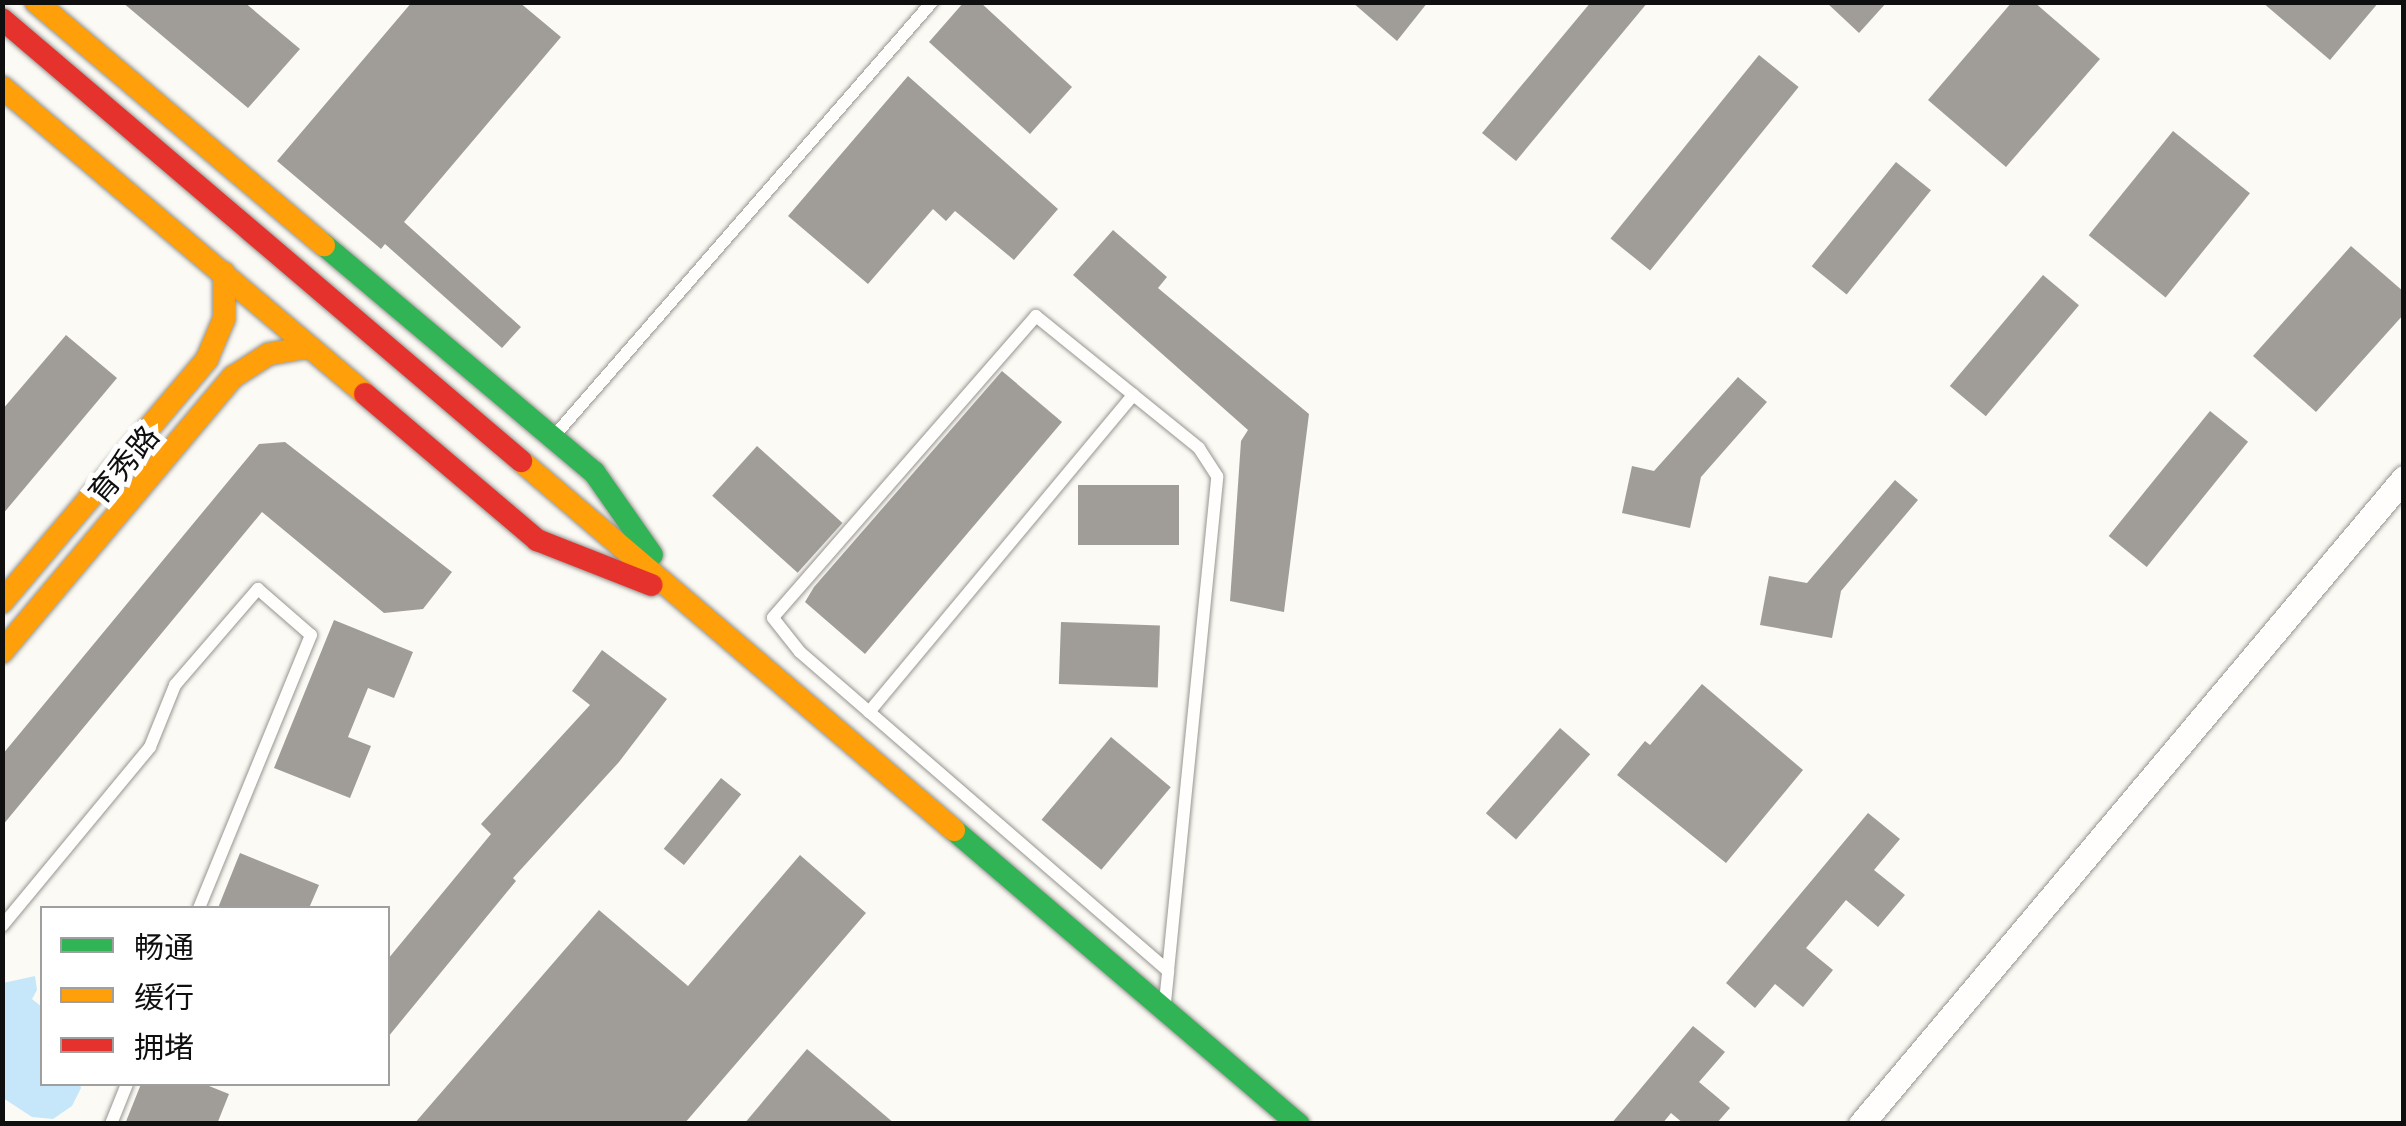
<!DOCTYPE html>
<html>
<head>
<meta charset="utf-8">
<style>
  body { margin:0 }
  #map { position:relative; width:2406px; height:1126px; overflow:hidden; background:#fcfaf4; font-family:Georgia,"Noto Sans SC",serif }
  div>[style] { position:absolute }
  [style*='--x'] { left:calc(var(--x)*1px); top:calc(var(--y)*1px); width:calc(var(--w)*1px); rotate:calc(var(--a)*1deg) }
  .water>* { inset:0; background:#c6e7fa }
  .building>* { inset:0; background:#a09d99; transform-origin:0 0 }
  .roads { filter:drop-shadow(0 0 2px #969592) drop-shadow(0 0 2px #969592) }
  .lane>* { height:12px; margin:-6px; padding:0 6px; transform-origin:6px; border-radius:6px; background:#fffefd }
  .street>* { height:25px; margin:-12.5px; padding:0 12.5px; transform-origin:12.5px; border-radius:12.5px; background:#fffefd }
  .fast>* { height:22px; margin:-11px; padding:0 11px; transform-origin:11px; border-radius:11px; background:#30b455 }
  .slow>* { height:22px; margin:-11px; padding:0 11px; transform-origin:11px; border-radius:11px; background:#ff9f0a }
  .jam>* { height:22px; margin:-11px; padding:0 11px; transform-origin:11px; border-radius:11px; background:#e5322d }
  span { translate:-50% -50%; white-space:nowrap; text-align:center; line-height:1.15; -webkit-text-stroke:10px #fff; paint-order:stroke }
  .street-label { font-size:30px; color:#0f0f0f }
  .frame { position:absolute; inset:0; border:5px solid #0f0f0f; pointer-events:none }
  .legend { position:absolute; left:40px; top:906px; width:350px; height:180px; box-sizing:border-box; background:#fff; border:2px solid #9f9f9f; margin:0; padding:12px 18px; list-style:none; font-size:30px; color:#0f0f0f }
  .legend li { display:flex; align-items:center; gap:20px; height:50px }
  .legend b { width:50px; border:2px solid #9f9f9f }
</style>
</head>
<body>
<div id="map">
  <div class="water">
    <div style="clip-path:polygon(35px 976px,37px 990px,32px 999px,42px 1007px,42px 1084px,80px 1084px,81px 1088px,72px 1106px,53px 1119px,32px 1117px,3px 1098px,3px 983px)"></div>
  </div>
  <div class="building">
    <div style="clip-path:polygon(122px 2px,244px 2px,300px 49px,248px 108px)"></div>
    <div style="clip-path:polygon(412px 2px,519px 2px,561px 37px,404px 222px,521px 327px,502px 348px,385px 244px,381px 249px,277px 161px)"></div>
    <div style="clip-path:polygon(964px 2px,980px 2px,1072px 87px,1030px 134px,929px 42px)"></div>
    <div style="clip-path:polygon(1352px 2px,1428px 2px,1397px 41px)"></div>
    <div style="clip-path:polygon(1591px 2px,1648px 2px,1516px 161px,1482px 133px)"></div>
    <div style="clip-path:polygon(1826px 2px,1887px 2px,1859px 33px)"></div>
    <div style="clip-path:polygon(2012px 2px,2034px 2px,2100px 59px,2006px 167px,1928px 100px)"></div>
    <div style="clip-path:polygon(2262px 2px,2379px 2px,2330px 60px)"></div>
    <div style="left:1759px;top:55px;width:51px;height:236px;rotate:39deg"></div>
    <div style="clip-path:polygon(908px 76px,1058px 209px,1014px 260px,955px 211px,946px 221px,933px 209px,868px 284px,788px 216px)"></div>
    <div style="left:2173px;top:131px;width:99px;height:134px;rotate:39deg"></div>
    <div style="left:1896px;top:162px;width:45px;height:134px;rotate:39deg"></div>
    <div style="clip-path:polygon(1113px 230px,1167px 277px,1158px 288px,1309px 414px,1284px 612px,1230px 601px,1241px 441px,1248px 430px,1073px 275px)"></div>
    <div style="clip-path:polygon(2351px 246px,2404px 292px,2404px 314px,2316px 412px,2253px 356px)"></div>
    <div style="left:2043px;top:275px;width:47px;height:145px;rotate:40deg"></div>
    <div style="clip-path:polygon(66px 335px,117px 378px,2px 515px,2px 410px)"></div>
    <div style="clip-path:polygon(1002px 371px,1062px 422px,865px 654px,805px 602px,814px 587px)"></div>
    <div style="clip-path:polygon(1738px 377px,1767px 402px,1701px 477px,1690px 528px,1622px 513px,1632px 466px,1654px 471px)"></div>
    <div style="left:2210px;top:411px;width:49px;height:161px;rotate:39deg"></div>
    <div style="clip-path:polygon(285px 442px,452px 572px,423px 609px,384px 613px,262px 512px,2px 826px,2px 755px,259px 444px)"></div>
    <div style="left:757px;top:446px;width:115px;height:67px;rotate:42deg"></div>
    <div style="clip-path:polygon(1895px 480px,1918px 500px,1841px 591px,1832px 638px,1760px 625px,1769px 576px,1807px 583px)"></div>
    <div style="left:1078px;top:485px;width:101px;height:60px"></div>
    <div style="clip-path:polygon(334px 620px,413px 652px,394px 698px,368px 688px,348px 737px,371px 746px,350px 798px,274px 768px)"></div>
    <div style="left:1061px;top:622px;width:99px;height:62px;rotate:2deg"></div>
    <div style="clip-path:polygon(602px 650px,667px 699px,619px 762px,513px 878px,516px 881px,388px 1037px,388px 959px,491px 834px,481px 824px,590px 705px,572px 691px)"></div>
    <div style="clip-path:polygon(1702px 684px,1803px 770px,1726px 863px,1617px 775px,1645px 741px,1650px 745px)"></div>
    <div style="left:1560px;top:728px;width:40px;height:113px;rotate:41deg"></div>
    <div style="left:1111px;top:737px;width:78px;height:108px;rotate:40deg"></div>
    <div style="left:721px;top:778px;width:26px;height:91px;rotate:39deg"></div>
    <div style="clip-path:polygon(1868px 813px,1900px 839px,1874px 870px,1905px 895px,1878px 927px,1846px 900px,1806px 948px,1833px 970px,1803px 1007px,1775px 984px,1755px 1008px,1726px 983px)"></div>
    <div style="clip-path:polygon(240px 853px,319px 885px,309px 908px,218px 908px)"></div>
    <div style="clip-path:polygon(800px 855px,866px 913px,684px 1124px,414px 1124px,599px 910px,688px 986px)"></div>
    <div style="clip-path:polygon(1693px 1026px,1725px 1052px,1699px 1082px,1730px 1108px,1716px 1124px,1684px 1124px,1671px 1113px,1662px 1124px,1611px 1124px)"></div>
    <div style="clip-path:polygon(807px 1049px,895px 1124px,744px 1124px)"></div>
    <div style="clip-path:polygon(141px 1084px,204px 1084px,229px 1094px,217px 1124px,125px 1124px)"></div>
  </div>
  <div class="roads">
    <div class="lane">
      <div style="--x:555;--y:435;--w:574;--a:-48.95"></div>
      <div style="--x:869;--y:712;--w:413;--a:-50.2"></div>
      <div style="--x:2;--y:926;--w:232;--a:-50.4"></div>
      <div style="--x:150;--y:747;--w:67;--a:-68"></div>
      <div style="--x:175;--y:685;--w:127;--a:-49.2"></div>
      <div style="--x:258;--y:589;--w:70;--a:41"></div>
      <div style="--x:311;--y:635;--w:295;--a:112.3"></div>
      <div style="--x:1165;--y:1002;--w:31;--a:-84"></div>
      <div style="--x:1168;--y:971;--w:497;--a:-84.3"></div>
      <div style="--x:1217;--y:476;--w:33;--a:-123"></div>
      <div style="--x:1199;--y:448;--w:210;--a:-141"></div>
      <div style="--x:1036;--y:316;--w:400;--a:131.1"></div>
      <div style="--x:773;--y:618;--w:43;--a:51.5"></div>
      <div style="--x:800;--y:652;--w:487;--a:40.9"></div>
      <div style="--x:111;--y:1124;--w:43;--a:-68.2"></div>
    </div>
    <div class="street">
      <div style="--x:1861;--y:1124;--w:844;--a:-49.95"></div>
    </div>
    <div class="fast">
      <div style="--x:324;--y:245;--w:353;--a:40.1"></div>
      <div style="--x:594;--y:472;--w:101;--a:55.1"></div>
      <div style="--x:954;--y:830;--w:453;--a:40.5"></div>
    </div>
    <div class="slow">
      <div style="--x:36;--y:2;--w:377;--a:40.2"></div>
      <div style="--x:2;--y:87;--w:475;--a:40.2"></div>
      <div style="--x:521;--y:461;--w:569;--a:40.44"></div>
      <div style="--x:2;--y:602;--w:318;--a:-49.8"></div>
      <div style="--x:207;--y:359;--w:43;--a:-67"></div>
      <div style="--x:224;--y:319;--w:46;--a:-90"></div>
      <div style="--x:2;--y:652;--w:359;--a:-50"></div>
      <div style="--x:233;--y:377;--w:43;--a:-32.6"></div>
      <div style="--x:269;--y:354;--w:41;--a:-9.9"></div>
    </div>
    <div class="jam">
      <div style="--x:2;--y:19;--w:682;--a:40.42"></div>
      <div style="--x:365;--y:394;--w:226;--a:40.3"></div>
      <div style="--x:537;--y:540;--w:123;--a:21.4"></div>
    </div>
  </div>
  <div class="street-label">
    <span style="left:122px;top:463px;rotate:-50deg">育秀路</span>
  </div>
  <div class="frame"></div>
  <ul class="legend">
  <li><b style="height:12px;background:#30b455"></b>畅通</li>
  <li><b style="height:12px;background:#ff9f0a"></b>缓行</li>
  <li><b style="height:12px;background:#e5322d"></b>拥堵</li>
  </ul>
</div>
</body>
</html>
